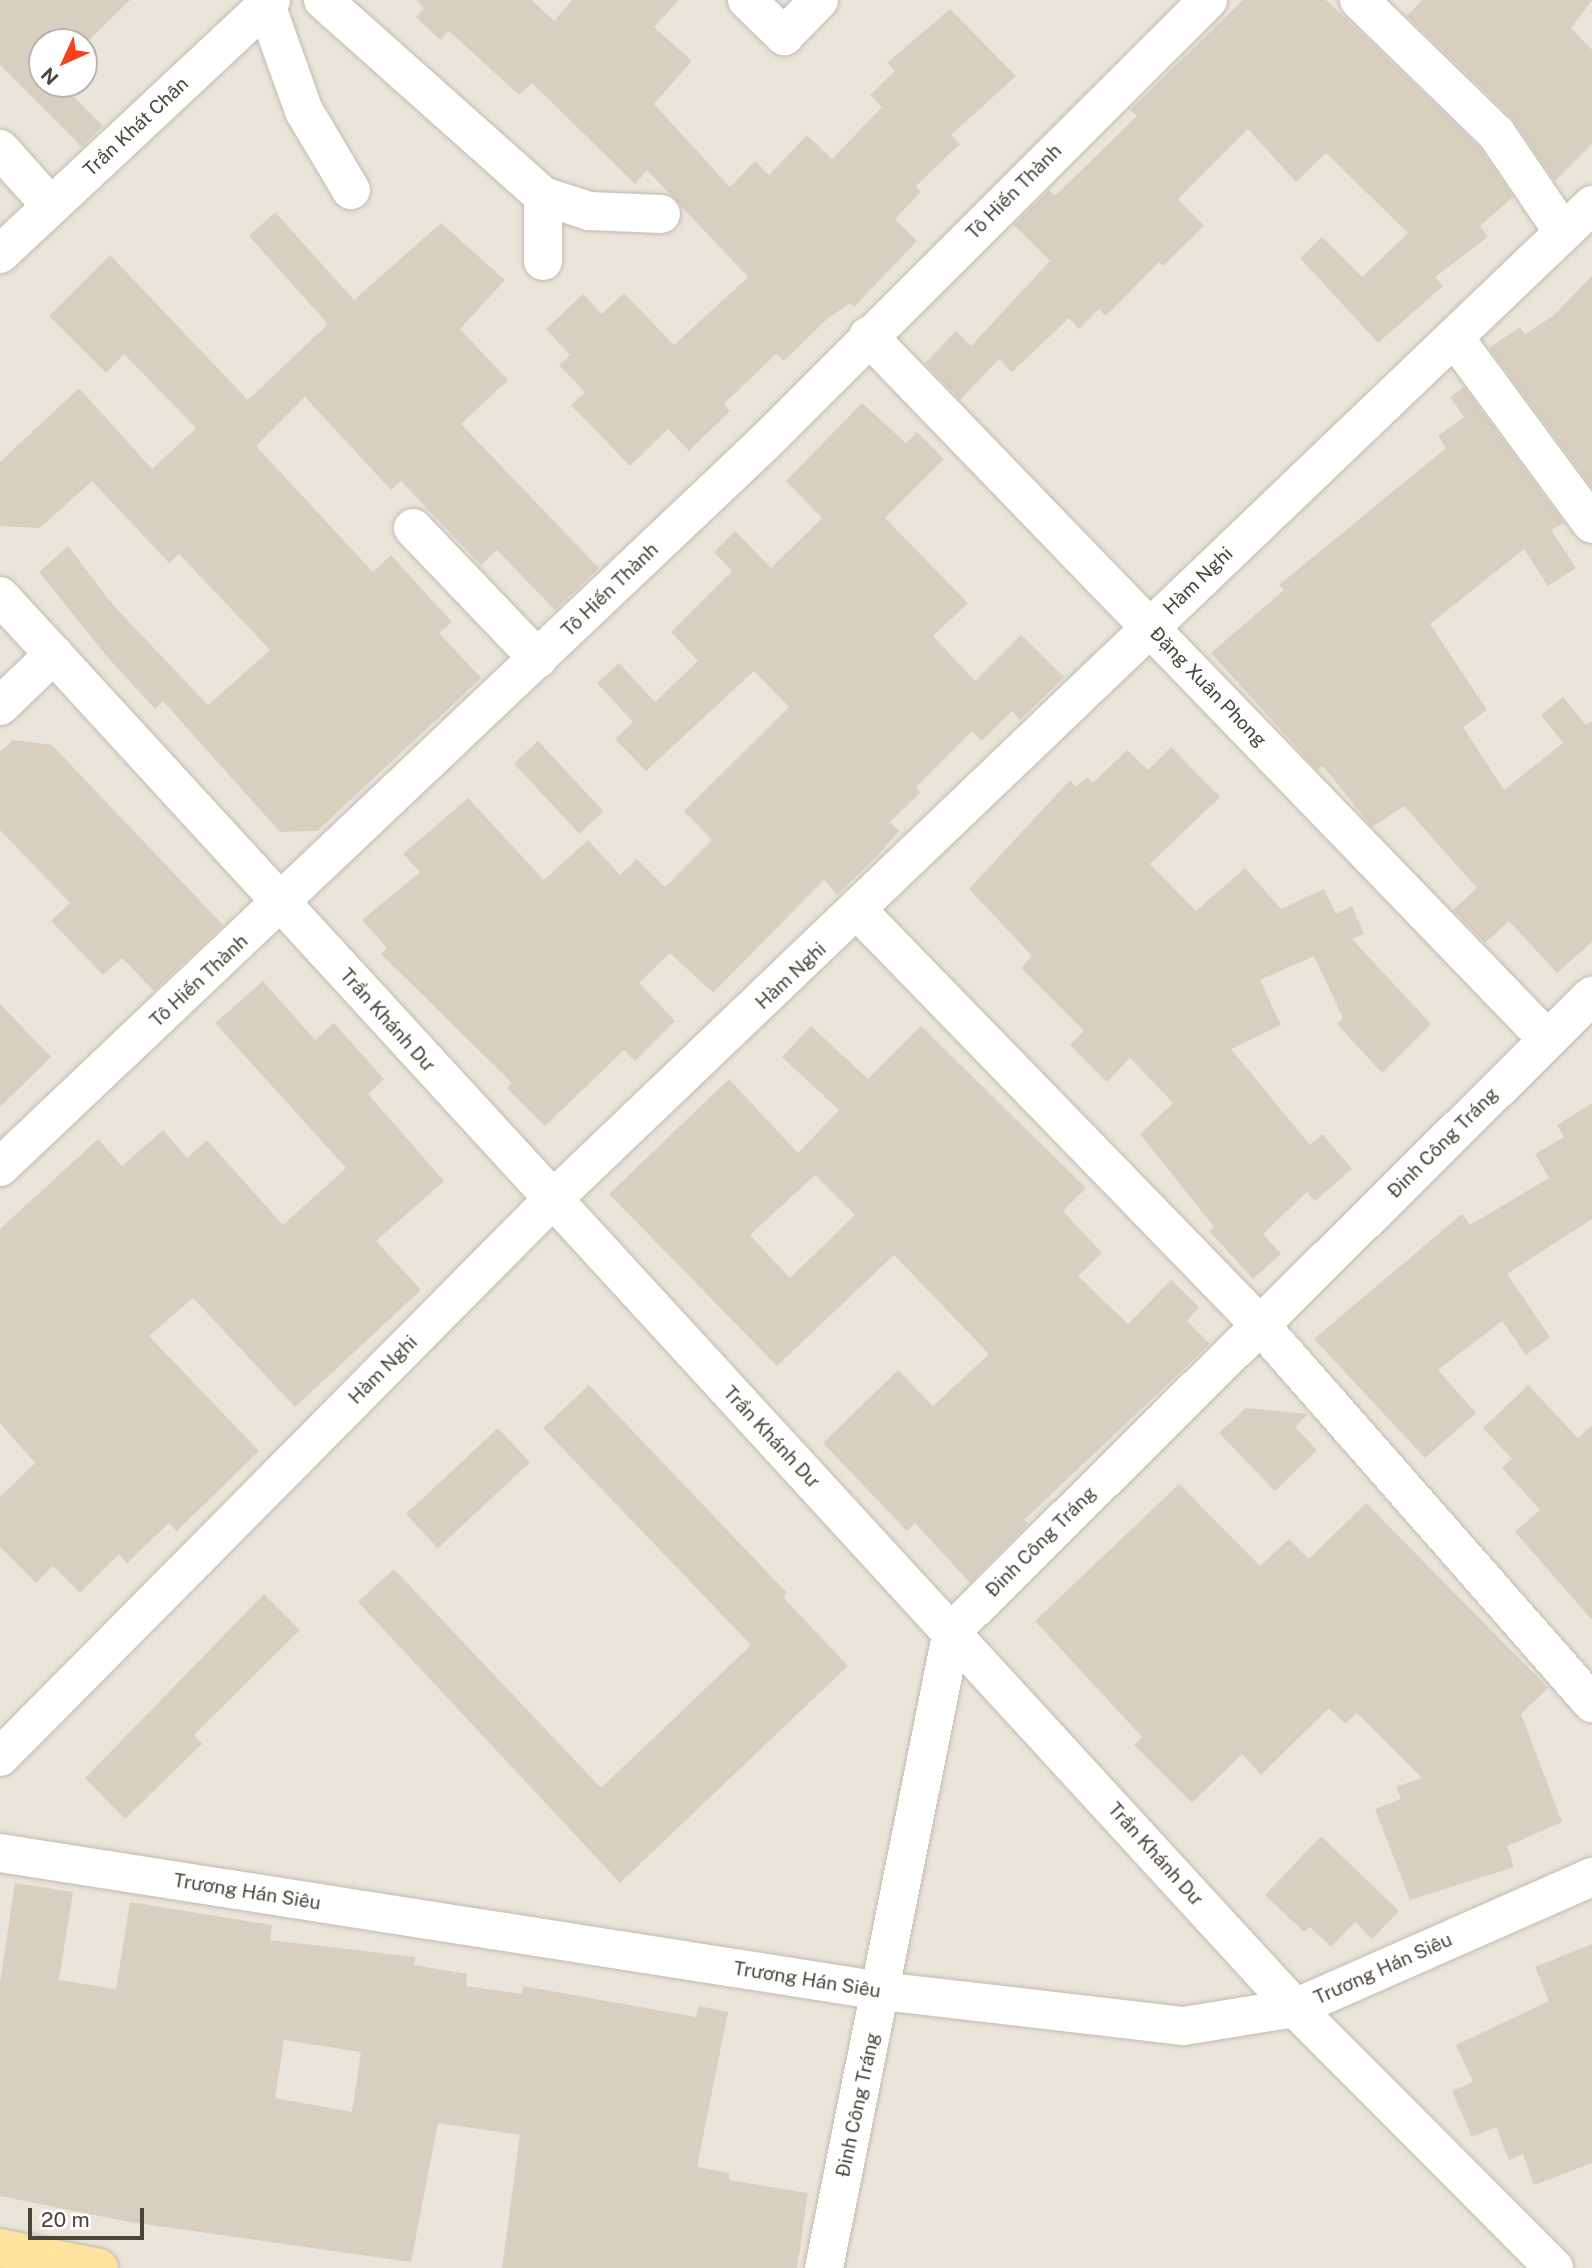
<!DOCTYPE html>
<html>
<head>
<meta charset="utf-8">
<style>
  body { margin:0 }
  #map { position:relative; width:1592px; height:2268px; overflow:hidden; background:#f6f3ec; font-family:"Public Sans",sans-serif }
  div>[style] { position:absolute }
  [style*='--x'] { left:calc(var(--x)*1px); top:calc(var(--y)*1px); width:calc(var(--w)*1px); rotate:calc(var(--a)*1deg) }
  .residential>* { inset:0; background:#eae5da }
  .building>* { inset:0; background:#d8cfc1; transform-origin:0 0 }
  .roads { filter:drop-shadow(0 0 2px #c2bbae) drop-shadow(0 0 2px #c2bbae) }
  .minor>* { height:38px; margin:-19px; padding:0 19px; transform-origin:19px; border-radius:19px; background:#fff }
  .major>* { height:38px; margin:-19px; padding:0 19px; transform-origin:19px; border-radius:19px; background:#ffe39c }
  span { translate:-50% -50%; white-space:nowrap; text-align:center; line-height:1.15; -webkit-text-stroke:7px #fff; paint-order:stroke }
  .street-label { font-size:19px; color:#4b4439 }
  .north { position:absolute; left:28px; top:28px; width:70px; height:70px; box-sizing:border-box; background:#fff; border:2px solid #b7b4b0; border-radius:50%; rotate:225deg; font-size:19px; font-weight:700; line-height:28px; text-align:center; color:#4b4439 }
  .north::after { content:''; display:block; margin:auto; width:24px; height:32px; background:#fc3f1d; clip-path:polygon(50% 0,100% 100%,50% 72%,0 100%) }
  .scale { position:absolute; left:28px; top:2208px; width:116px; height:32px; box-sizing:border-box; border:4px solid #4b4439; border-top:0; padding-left:9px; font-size:21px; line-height:24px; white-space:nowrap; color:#4b4439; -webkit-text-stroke:5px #fff; paint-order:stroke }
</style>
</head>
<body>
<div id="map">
  <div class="residential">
    <div style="clip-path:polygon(evenodd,0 0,1592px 0,1592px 2268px,0 2268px,0 0,42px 42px,84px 42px,84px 84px,42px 84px,42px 42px)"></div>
  </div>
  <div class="building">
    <div style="clip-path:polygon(0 0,130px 0,84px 45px,42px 42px,42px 84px,61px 84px,103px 126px,82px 147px,0 65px)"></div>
    <div style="clip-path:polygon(416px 0,532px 0,554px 21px,572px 0,679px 0,654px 27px,692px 61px,654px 104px,730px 187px,755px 161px,769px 175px,807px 135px,832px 159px,882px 107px,870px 95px,895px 71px,887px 63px,950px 9px,1016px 76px,951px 135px,960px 144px,916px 186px,921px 192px,895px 219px,917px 241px,854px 307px,850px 303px,826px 320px,784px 361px,776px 354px,724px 404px,730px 411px,689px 451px,668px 429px,630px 466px,571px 405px,585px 392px,559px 365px,570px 355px,546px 329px,583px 294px,602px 314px,624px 293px,674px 345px,748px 277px,647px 170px,635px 184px,532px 83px,519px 95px,449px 31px,440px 40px,416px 17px,424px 8px)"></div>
    <div style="clip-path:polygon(1243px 0,1326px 0,1376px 47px,1479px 147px,1513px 197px,1480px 226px,1488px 237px,1435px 277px,1443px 286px,1378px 343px,1300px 258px,1322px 237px,1362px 277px,1408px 233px,1326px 153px,1296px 182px,1248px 129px,1178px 199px,1204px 226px,1163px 266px,1159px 262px,1106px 316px,1099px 309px,1079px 329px,1069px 318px,1012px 372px,999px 359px,960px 400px,925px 363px,956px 331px,971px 346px,1050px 261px,1014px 225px,1049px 190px,1055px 196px,1137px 116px,1130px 110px)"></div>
    <div style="clip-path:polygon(1422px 0,1592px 0,1571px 28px,1592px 50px,1592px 144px,1555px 181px,1511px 117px,1407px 16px)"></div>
    <div style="clip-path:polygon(275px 212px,354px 300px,441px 223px,505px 280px,460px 329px,508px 380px,461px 424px,599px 568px,555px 610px,497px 550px,481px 565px,401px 481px,391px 490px,305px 397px,256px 446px,373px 572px,391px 555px,452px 622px,439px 633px,481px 678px,317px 831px,280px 832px,163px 701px,155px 709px,110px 660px,39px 572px,68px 546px,113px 605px,208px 705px,270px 650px,179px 554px,169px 563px,92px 481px,40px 528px,0 526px,0 462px,79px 388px,152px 469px,196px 428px,124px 354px,106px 373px,49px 316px,110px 255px,248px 400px,328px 324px,249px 236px)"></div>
    <div style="clip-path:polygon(1592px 276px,1592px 487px,1489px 348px,1520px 327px,1525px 334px,1553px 316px)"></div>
    <div style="clip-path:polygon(1464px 387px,1564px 523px,1551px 530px,1576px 568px,1548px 586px,1524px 549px,1430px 624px,1487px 710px,1463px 727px,1504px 790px,1563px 743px,1541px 715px,1563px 697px,1586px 725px,1592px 721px,1592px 942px,1557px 973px,1509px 921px,1485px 943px,1453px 910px,1477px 888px,1404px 806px,1372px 827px,1323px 766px,1317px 770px,1211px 653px,1284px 590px,1279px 585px,1446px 448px,1438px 436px,1464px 417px,1450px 397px)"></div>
    <div style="clip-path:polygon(862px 403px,906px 443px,917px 432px,944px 459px,885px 518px,968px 603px,933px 636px,975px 681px,1021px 635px,1064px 677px,1020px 720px,1012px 711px,982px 741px,972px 731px,916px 787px,921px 792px,890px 822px,899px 831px,876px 857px,837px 895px,824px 880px,713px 993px,670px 953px,639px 983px,675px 1021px,635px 1061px,624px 1050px,545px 1126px,507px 1088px,512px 1083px,381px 954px,387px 948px,362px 920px,420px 872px,403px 854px,468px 798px,544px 880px,588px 840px,620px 875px,637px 859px,665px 887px,712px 840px,684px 811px,789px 707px,754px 671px,646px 771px,615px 739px,633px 722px,597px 683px,619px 663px,655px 702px,698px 661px,671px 632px,732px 571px,714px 552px,735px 531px,771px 568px,822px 518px,786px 481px)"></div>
    <div style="clip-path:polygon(13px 740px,52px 745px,223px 925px,154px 991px,122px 958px,103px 975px,51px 921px,70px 903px,0 830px,0 752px)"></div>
    <div style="left:538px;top:741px;width:96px;height:33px;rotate:47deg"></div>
    <div style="clip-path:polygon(1171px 747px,1220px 797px,1150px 864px,1196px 911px,1245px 868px,1281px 909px,1324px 889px,1336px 914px,1352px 906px,1364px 934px,1352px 939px,1431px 1024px,1382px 1073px,1337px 1024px,1343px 1018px,1314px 956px,1260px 980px,1281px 1025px,1231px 1049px,1310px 1145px,1322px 1134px,1352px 1169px,1315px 1201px,1307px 1192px,1263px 1234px,1281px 1254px,1253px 1279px,1209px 1231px,1214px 1227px,1140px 1134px,1173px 1103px,1130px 1058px,1107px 1082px,1070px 1045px,1084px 1031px,1021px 968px,1032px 956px,969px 889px,1070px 780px,1076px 787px,1087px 777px,1093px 783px,1127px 750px,1148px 770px)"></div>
    <div style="clip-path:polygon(263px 981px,315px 1040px,334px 1023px,384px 1079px,368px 1094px,444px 1181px,376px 1241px,421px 1290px,295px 1407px,193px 1298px,149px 1336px,259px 1451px,177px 1531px,169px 1523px,127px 1563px,119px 1554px,80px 1593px,53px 1566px,36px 1583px,0 1547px,0 1497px,35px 1463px,0 1423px,0 1229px,98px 1139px,122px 1166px,163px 1130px,187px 1158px,207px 1140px,283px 1225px,346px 1168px,215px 1023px)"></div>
    <div style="clip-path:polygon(0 1004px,51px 1057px,0 1107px)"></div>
    <div style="clip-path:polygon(evenodd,811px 1026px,868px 1079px,921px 1026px,1086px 1188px,1063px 1211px,1102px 1253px,1078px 1276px,1128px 1324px,1171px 1280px,1199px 1307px,1187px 1321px,1210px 1344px,1024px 1520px,1028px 1524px,970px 1583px,915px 1523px,907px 1531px,823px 1443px,898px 1370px,933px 1406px,989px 1354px,894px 1255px,777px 1366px,609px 1194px,729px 1079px,798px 1153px,839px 1110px,782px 1057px,811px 1026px,815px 1175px,855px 1215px,790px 1278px,750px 1235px,815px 1175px)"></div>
    <div style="clip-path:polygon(1592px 1103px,1592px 1219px,1507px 1274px,1550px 1337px,1526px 1355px,1502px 1321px,1438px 1370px,1476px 1413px,1425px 1458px,1314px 1339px,1462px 1214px,1470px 1225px,1549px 1178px,1535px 1154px,1564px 1137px,1557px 1125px)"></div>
    <div style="clip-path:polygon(589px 1385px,787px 1593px,783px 1597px,848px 1666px,620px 1883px,358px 1602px,394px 1569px,601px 1788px,751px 1645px,543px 1428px)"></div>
    <div style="clip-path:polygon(1528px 1385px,1578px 1438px,1592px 1425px,1592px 1620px,1515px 1532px,1540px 1510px,1502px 1468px,1512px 1459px,1483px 1428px)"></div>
    <div style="clip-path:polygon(1246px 1408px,1308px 1414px,1295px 1427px,1317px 1450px,1275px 1491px,1219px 1433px)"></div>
    <div style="left:498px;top:1428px;width:47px;height:126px;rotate:47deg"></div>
    <div style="clip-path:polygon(1179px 1484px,1260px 1566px,1289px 1539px,1309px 1559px,1366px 1503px,1548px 1688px,1521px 1714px,1562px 1822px,1507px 1846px,1514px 1867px,1410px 1900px,1375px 1809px,1401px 1799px,1396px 1787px,1422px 1778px,1357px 1713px,1345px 1724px,1329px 1708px,1261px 1775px,1242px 1754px,1192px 1803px,1134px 1745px,1142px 1737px,1035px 1621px)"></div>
    <div style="clip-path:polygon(264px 1594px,300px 1630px,194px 1735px,202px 1744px,125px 1819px,85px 1778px)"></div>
    <div style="clip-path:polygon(1321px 1836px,1399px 1911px,1372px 1939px,1355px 1922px,1331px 1947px,1310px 1927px,1304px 1932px,1265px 1895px)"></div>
    <div style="clip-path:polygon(evenodd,15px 1883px,73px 1892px,59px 1980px,116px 1989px,130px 1902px,272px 1925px,270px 1940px,415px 1957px,414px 1965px,467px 1974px,466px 1986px,522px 1994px,523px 1986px,696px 2017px,699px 2006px,728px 2012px,697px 2167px,730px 2173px,729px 2180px,808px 2193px,797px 2268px,502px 2268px,520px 2135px,438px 2123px,411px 2262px,129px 2222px,0 2196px,0 1983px,15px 1883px,284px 2040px,361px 2052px,352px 2112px,275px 2098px,284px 2040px)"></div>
    <div style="clip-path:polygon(1592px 1944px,1592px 2163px,1534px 2185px,1523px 2154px,1509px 2160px,1496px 2127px,1472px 2137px,1452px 2091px,1473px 2082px,1456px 2045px,1549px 2001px,1535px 1967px)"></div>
  </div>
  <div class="roads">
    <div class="minor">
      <div style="--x:323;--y:0;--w:295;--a:41.7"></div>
      <div style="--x:543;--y:196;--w:48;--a:18.1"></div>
      <div style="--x:589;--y:211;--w:72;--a:2.4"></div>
      <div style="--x:747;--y:0;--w:52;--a:44.2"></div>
      <div style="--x:784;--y:36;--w:50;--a:-45.8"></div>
      <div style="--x:1359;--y:0;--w:191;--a:44.2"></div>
      <div style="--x:1496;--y:133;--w:120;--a:55.9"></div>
      <div style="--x:266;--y:5;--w:113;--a:70.3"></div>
      <div style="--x:304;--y:111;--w:92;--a:59.3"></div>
      <div style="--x:0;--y:149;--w:76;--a:48.2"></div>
      <div style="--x:0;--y:254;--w:371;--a:-43.1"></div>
      <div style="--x:543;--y:261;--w:65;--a:-90"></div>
      <div style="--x:868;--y:336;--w:977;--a:45.99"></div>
      <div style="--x:1454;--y:337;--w:232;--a:53.6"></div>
      <div style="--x:413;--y:528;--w:181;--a:46.3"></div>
      <div style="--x:0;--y:596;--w:1916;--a:47.47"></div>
      <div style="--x:1295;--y:2008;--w:367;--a:45.1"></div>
      <div style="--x:0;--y:706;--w:75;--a:-43.9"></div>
      <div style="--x:859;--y:912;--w:577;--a:45.84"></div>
      <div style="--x:1261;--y:1326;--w:502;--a:48.72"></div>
      <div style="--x:0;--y:1167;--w:1050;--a:-43.46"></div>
      <div style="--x:762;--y:445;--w:630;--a:-44.94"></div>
      <div style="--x:0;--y:1757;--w:783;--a:-45.26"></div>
      <div style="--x:551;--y:1201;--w:1441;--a:-43.73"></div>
      <div style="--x:0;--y:1853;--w:892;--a:8.9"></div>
      <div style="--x:881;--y:1991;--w:305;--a:6.6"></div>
      <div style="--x:1184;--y:2026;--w:112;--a:-9.2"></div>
      <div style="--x:1295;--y:2008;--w:325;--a:-23.8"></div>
      <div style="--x:824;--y:2268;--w:650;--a:-78.64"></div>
      <div style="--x:952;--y:1631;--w:902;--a:-44.78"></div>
    </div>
    <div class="major">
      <div style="--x:0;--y:2248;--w:101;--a:11.4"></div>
    </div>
  </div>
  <div class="street-label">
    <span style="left:136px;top:127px;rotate:-43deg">Trần Khát Chân</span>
    <span style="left:1014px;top:192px;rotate:-45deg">Tô Hiến Thành</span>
    <span style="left:1198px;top:581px;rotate:-44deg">Hàm Nghi</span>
    <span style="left:610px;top:590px;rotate:-44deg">Tô Hiến Thành</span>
    <span style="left:1208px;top:687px;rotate:46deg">Đặng Xuân Phong</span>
    <span style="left:791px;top:976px;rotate:-43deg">Hàm Nghi</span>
    <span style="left:199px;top:981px;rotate:-43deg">Tô Hiến Thành</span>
    <span style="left:387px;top:1020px;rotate:48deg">Trần Khánh Dư</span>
    <span style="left:1443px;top:1143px;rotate:-45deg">Đinh Công Tráng</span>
    <span style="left:383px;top:1370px;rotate:-45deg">Hàm Nghi</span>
    <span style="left:771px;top:1437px;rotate:47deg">Trần Khánh Dư</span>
    <span style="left:1041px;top:1542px;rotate:-45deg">Đinh Công Tráng</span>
    <span style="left:1155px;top:1854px;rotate:48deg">Trần Khánh Dư</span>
    <span style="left:247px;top:1892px;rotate:9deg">Trương Hán Siêu</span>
    <span style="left:1383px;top:1969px;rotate:-24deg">Trương Hán Siêu</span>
    <span style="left:807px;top:1980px;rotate:9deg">Trương Hán Siêu</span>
    <span style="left:858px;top:2105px;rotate:-78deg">Đinh Công Tráng</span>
  </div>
  <div class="north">N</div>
  <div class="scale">20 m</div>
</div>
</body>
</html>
